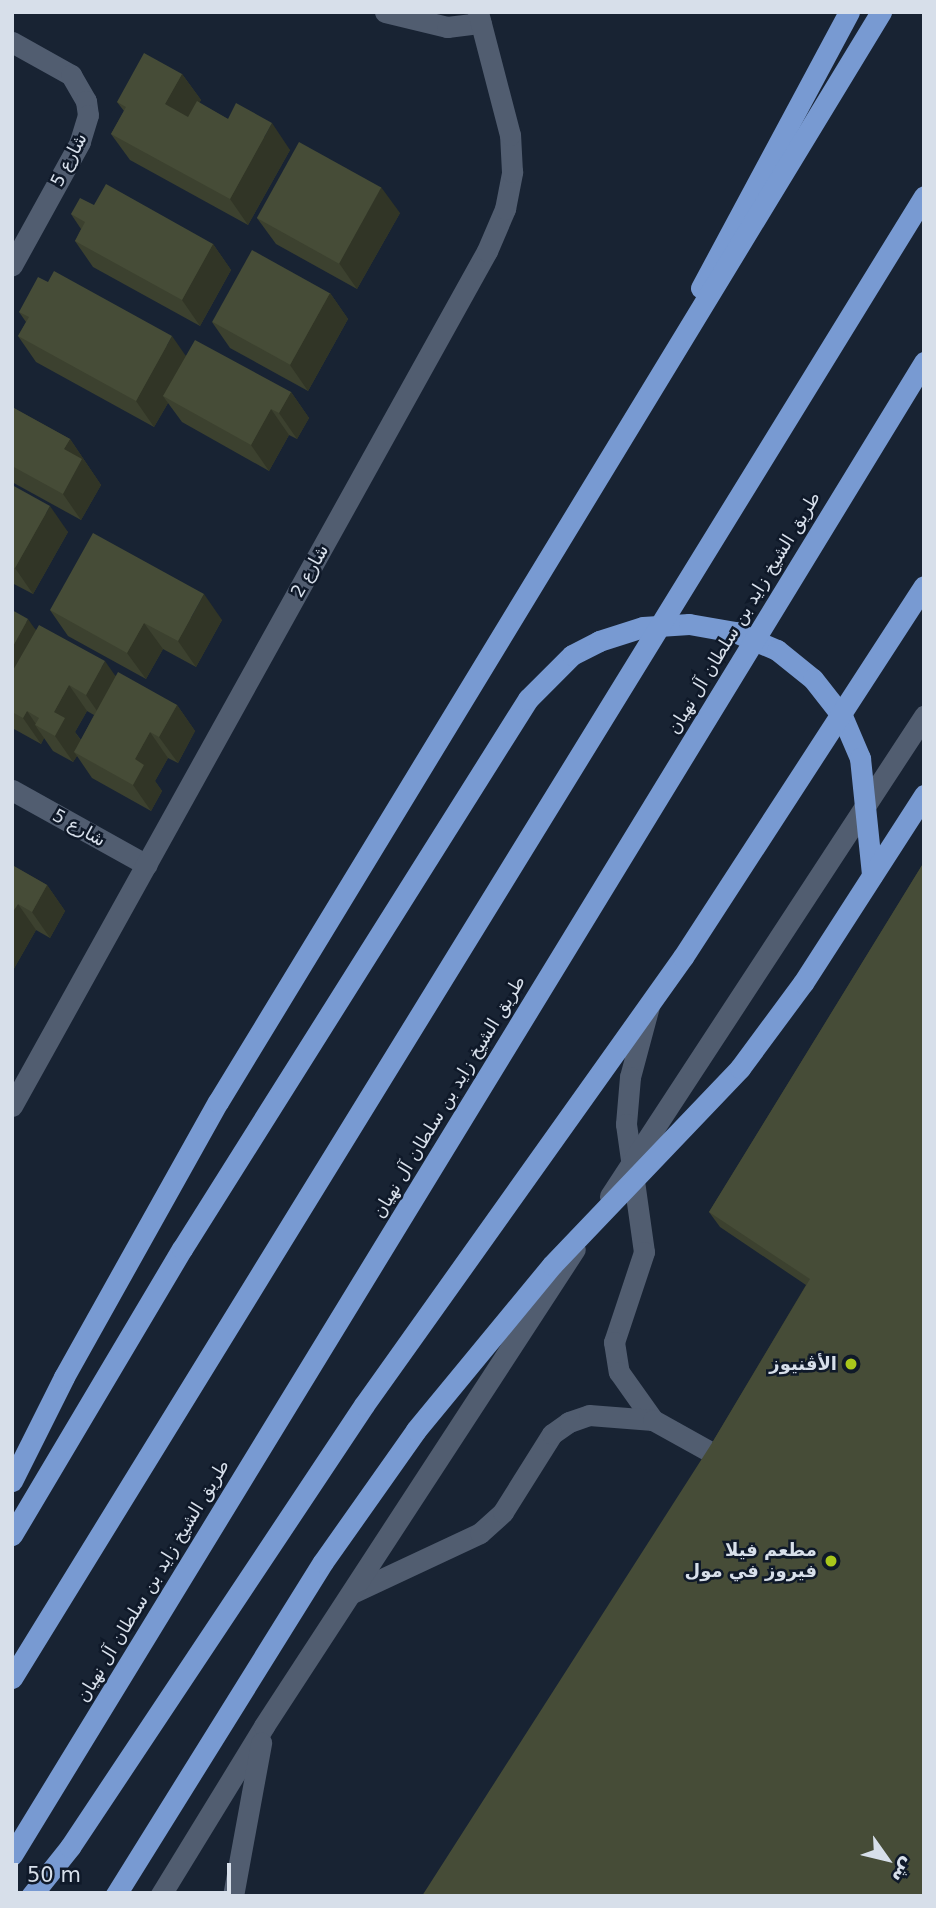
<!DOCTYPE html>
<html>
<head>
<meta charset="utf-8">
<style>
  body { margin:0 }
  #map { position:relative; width:936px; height:1908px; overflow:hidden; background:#182333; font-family:"DejaVu Sans","Noto Naskh Arabic",sans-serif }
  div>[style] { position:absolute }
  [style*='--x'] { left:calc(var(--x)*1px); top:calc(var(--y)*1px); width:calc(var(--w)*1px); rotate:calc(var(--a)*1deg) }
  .minor>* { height:21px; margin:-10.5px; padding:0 10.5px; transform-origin:10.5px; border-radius:10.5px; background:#515d70 }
  .highway>* { height:21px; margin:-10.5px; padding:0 10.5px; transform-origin:10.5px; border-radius:10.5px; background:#789ad2 }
  .wall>* { inset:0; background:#3c412f }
  .shaded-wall>* { inset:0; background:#313526 }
  .building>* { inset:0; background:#464c37; transform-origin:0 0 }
  .dots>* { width:19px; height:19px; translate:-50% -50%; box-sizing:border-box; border:4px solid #0f1929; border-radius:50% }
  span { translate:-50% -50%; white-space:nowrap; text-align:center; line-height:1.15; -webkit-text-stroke:5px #0f1929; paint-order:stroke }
  .street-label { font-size:18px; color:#d7dfea }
  .poi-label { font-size:18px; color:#d7dfea; font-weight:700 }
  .right { translate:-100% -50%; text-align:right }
  .frame { position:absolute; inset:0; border:14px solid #d7dfea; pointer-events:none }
  .north { position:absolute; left:852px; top:1824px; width:70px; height:70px; -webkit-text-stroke:5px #0f1929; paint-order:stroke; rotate:124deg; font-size:19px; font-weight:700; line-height:28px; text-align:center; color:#d7dfea }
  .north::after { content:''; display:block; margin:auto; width:24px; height:32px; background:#d7dfea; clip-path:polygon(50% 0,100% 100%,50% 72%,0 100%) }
  .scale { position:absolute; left:14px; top:1863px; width:217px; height:32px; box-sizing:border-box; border:4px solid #d7dfea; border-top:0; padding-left:9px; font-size:21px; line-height:24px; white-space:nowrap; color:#d7dfea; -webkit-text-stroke:5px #0f1929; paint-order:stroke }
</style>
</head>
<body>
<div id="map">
  <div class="minor">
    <div style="--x:385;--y:12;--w:64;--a:13.6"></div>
    <div style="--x:447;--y:27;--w:34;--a:-7"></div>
    <div style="--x:12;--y:42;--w:68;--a:29.2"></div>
    <div style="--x:71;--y:75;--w:30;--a:60"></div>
    <div style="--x:86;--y:101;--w:14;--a:82"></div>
    <div style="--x:88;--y:115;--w:28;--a:107"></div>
    <div style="--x:80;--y:142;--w:141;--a:118.9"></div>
    <div style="--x:12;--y:790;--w:154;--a:29.1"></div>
    <div style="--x:649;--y:1006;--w:73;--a:105"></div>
    <div style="--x:630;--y:1077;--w:47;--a:94.9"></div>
    <div style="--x:626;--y:1124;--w:129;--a:82"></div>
    <div style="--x:644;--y:1252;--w:95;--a:108.4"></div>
    <div style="--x:614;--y:1342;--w:30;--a:81"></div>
    <div style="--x:619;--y:1372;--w:59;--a:54.7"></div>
    <div style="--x:12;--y:1106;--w:978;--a:-60.95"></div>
    <div style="--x:487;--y:251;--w:46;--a:-66.8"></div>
    <div style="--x:505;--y:209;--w:38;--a:-79"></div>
    <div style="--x:512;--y:172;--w:37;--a:-93"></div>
    <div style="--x:510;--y:135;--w:127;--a:-104.6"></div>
    <div style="--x:610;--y:1196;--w:574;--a:-56.81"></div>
    <div style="--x:352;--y:1593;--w:141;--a:-25.1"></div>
    <div style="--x:480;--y:1533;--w:31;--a:-42"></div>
    <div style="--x:503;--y:1512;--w:92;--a:-57.9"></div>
    <div style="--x:552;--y:1434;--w:21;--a:-35"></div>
    <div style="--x:569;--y:1422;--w:21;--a:-19"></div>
    <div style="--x:589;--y:1415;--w:64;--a:4.5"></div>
    <div style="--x:653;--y:1420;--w:80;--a:29.1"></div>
    <div style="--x:160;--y:1896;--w:199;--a:-58.5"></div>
    <div style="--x:264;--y:1726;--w:569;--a:-56.9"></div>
    <div style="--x:233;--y:1896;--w:156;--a:-79.6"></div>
  </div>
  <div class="highway">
    <div style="--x:701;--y:288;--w:313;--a:-61.8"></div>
    <div style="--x:12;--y:1481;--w:116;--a:-63.4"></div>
    <div style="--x:64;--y:1377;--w:315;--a:-60.8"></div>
    <div style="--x:218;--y:1102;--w:1276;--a:-58.69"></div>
    <div style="--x:12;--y:1535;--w:333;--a:-59.3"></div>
    <div style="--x:182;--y:1249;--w:650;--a:-57.83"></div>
    <div style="--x:528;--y:699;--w:62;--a:-45"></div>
    <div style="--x:572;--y:655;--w:30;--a:-27"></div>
    <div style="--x:599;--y:641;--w:46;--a:-17.7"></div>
    <div style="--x:643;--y:627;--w:46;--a:-3.7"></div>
    <div style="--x:689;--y:624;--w:47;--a:9.9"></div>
    <div style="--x:735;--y:632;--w:46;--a:23.2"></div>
    <div style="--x:777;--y:650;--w:46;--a:38.9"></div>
    <div style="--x:813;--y:679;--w:47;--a:51.9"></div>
    <div style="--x:842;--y:716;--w:46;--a:66.8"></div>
    <div style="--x:860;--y:758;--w:118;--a:84.1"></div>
    <div style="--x:12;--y:1678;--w:1740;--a:-58.39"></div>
    <div style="--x:12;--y:1855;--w:1750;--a:-58.58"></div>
    <div style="--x:31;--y:1896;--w:63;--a:-51.5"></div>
    <div style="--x:70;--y:1847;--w:531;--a:-56.37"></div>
    <div style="--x:364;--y:1405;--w:550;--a:-54.55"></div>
    <div style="--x:683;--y:957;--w:442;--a:-57"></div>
    <div style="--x:115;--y:1896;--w:393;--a:-58.1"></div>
    <div style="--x:323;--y:1562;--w:161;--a:-54.8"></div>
    <div style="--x:416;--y:1430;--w:214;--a:-50.5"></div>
    <div style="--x:552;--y:1265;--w:272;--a:-46.3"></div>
    <div style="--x:740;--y:1068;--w:106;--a:-53.5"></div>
    <div style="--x:803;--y:983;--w:224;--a:-57.2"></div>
  </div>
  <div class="wall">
    <div style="clip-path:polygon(182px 74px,201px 100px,199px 103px,228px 119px,290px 150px,248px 225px,130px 160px,111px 134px,124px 111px,117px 102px)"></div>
    <div style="clip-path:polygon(94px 205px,213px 244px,231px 270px,200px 326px,93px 267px,75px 241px,81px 229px,71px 214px)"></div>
    <div style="clip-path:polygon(400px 213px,357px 289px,276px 244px,257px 218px)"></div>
    <div style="clip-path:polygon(48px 282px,186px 356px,291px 392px,309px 418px,297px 439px,289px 435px,269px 471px,182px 422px,168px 403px,154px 427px,36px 362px,18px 336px,26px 322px,19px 312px)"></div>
    <div style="clip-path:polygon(330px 293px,348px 319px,308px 391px,230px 348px,212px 322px)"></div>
    <div style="clip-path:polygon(12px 407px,70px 439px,101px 485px,81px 520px,12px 482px)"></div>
    <div style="clip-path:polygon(12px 485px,68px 532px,33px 594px,12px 583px)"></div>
    <div style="clip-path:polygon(evenodd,12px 610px,36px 630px,116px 676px,177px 705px,195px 731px,178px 763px,168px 758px,155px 781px,162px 791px,151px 811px,92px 778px,77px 756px,73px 762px,53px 751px,44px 738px,41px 744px,14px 729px,12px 727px,12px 610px,87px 711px,94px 715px,81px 740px,75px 732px,87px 711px)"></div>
    <div style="clip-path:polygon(50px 610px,222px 620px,196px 667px,163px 649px,146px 679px,68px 636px)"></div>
    <div style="clip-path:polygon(924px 862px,924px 1896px,712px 1443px,806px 1285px,720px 1227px,709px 1212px)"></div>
    <div style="clip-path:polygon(12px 865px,47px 885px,65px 911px,50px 938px,36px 930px,12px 972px)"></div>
  </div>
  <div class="shaded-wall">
    <div style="clip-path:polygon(182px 74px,201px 100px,184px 130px,165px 104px)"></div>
    <div style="clip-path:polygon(272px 123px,290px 150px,248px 225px,230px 199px)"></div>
    <div style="clip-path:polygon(381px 187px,400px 213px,357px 289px,339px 263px)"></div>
    <div style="clip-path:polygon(213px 244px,231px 270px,200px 326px,182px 300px)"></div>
    <div style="clip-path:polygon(330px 293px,348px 319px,308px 391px,290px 365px)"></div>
    <div style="clip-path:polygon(172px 336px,190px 362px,163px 396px,168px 403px,154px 427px,136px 401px)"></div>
    <div style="clip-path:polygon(291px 392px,309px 418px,297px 439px,279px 413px)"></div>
    <div style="clip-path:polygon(271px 409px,289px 435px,269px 471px,251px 445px)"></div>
    <div style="clip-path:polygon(70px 439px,101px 485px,81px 520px,63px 494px,64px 449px)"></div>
    <div style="clip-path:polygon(50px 506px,68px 532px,33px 594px,15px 568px)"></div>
    <div style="clip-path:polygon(204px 594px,222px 620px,196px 667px,178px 641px)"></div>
    <div style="clip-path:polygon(28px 619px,46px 645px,24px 686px,12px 669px,12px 648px)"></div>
    <div style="clip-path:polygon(144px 623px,163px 649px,146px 679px,127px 653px)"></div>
    <div style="clip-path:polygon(105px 661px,123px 687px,104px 721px,86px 695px)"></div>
    <div style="clip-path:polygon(69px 685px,87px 711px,75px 732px,83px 744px,74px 752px,77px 756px,73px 762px,55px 736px,54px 712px)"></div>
    <div style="clip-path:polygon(177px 705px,195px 731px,178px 763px,159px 737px)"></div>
    <div style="clip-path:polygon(27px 711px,38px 727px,35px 725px,44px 738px,41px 744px,23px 718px)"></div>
    <div style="clip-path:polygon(150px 732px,168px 758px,155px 781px,162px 791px,151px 811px,133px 785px,135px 759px)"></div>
    <div style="clip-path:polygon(47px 885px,65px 911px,50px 938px,32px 912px)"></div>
    <div style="clip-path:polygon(18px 904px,36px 930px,12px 972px,12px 913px)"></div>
  </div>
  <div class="building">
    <div style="clip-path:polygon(144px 53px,182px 74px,165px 104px,188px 117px,197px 101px,228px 119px,236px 103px,272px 123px,230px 199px,111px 134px,126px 107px,117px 102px)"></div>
    <div style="left:299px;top:142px;width:94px;height:87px;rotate:29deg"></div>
    <div style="clip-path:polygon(106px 184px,213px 244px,182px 300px,75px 241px,85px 222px,71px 214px,80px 198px,94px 205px)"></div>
    <div style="left:252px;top:250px;width:89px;height:82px;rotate:29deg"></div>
    <div style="clip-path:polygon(54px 271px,172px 336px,136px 401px,18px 336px,29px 317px,19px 312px,38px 277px,48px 282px)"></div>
    <div style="clip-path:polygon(195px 340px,291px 392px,279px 413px,271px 409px,251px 445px,163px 396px)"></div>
    <div style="clip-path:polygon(12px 407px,70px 439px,64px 449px,82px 459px,63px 494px,12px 466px)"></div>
    <div style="clip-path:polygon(12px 485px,50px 506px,15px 568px,12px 567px)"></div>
    <div style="clip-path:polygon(93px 533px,204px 594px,178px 641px,144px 623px,127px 653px,50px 610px)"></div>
    <div style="clip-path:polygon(12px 610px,28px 619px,12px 648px)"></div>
    <div style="clip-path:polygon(39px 625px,105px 661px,86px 695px,69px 685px,54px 712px,65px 718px,55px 736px,35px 725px,39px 718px,27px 711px,23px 718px,12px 712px,12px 672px)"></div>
    <div style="clip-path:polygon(118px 672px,177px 705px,159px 737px,150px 732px,135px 759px,144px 765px,133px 785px,74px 752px)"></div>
    <div style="clip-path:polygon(924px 862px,924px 1896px,422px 1896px,712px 1443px,810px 1279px,709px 1212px)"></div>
    <div style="clip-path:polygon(12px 865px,47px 885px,32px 912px,18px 904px,12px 913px)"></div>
  </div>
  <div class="dots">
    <div style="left:851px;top:1364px;background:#a9c71b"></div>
    <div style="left:831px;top:1561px;background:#a9c71b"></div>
  </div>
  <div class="street-label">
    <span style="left:69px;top:160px;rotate:-63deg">شارع 5</span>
    <span style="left:310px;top:571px;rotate:-61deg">شارع 2</span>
    <span style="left:744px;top:613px;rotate:-59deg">طريق الشيخ زايد بن سلطان آل نهيان</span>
    <span style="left:79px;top:828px;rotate:29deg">شارع 5</span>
    <span style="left:449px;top:1097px;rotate:-59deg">طريق الشيخ زايد بن سلطان آل نهيان</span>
    <span style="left:153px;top:1581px;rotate:-59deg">طريق الشيخ زايد بن سلطان آل نهيان</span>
  </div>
  <div class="poi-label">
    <span class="right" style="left:837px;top:1364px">الأڤنيوز</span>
    <span class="right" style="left:817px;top:1561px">مطعم فيلا<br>فيروز في مول</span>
  </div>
  <div class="frame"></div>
  <div class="north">ش</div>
  <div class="scale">50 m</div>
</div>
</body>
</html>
